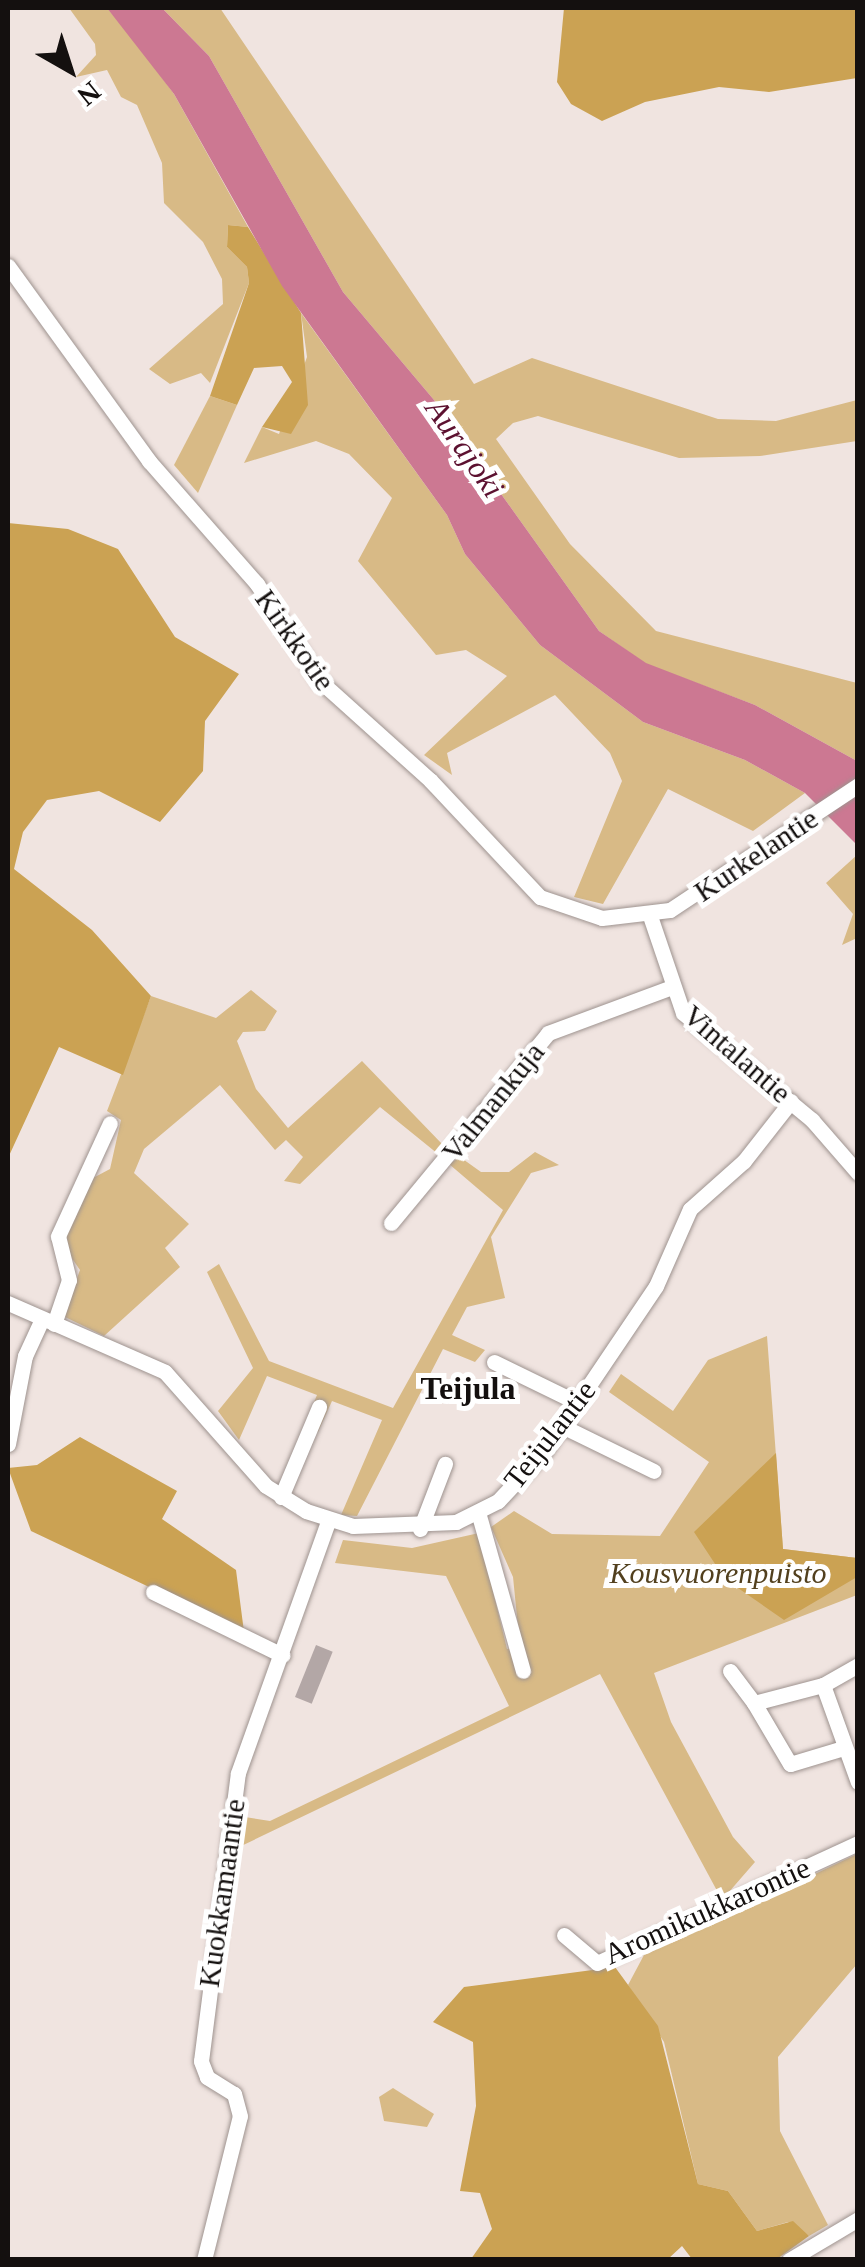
<!DOCTYPE html>
<html>
<head>
<meta charset="utf-8">
<style>
  body { margin:0 }
  #map { position:relative; width:865px; height:2267px; overflow:hidden; background:#f0e4e0; font-family:Georgia,serif }
  div>[style] { position:absolute }
  [style*='--x'] { left:calc(var(--x)*1px); top:calc(var(--y)*1px); width:calc(var(--w)*1px); rotate:calc(var(--a)*1deg) }
  .green>* { inset:0; background:#d8ba86 }
  .forest>* { inset:0; background:#cba253 }
  .water>* { inset:0; background:#cc7892 }
  .building>* { inset:0; background:#b3a7a6; transform-origin:0 0 }
  .roads { filter:drop-shadow(0 0 2px #9e938f) drop-shadow(0 0 2px #9e938f) }
  .minor>* { height:15px; margin:-7.5px; padding:0 7.5px; transform-origin:7.5px; border-radius:7.5px; background:#fff }
  span { translate:-50% -50%; white-space:nowrap; text-align:center; line-height:1.15; -webkit-text-stroke:10px #fff; paint-order:stroke }
  .street-label { font-size:30px; color:#14100f }
  .park-label { font-size:30px; color:#52401e; font-style:italic }
  .water-label { font-size:32px; color:#5c1130; font-style:italic }
  .neighbourhood-label { font-size:32px; color:#14100f; font-weight:700 }
  .frame { position:absolute; inset:0; border:10px solid #14100f; pointer-events:none }
  .north { position:absolute; left:20px; top:20px; width:100px; height:100px; -webkit-text-stroke:8px #fff; paint-order:stroke; rotate:141deg; font-size:28px; font-weight:700; line-height:40px; text-align:center; color:#14100f }
  .north::after { content:''; display:block; margin:auto; width:35px; height:45px; background:#14100f; clip-path:polygon(50% 0,100% 100%,50% 72%,0 100%) }
</style>
</head>
<body>
<div id="map">
  <div class="green">
    <div style="clip-path:polygon(69px 8px,107px 8px,129px 33px,174px 94px,248px 227px,228px 225px,227px 247px,247px 267px,249px 283px,210px 383px,201px 373px,170px 384px,149px 369px,223px 304px,222px 279px,203px 242px,164px 203px,162px 163px,137px 105px,121px 97px,107px 70px,76px 77px,96px 55px,95px 44px)"></div>
    <div style="clip-path:polygon(162px 8px,220px 8px,474px 384px,532px 358px,718px 419px,776px 421px,857px 400px,857px 441px,760px 456px,679px 458px,538px 416px,513px 423px,496px 439px,570px 544px,656px 631px,857px 683px,857px 761px,755px 705px,646px 664px,599px 631px,434px 400px,343px 292px,209px 56px)"></div>
    <div style="clip-path:polygon(301px 313px,447px 515px,465px 554px,540px 645px,643px 722px,745px 760px,805px 793px,753px 831px,668px 789px,603px 904px,574px 897px,622px 781px,610px 753px,555px 695px,447px 753px,452px 775px,424px 755px,507px 676px,466px 650px,436px 655px,358px 561px,392px 498px,349px 454px,316px 441px,244px 463px,262px 427px,279px 434px,307px 357px)"></div>
    <div style="clip-path:polygon(210px 396px,237px 405px,198px 493px,174px 465px)"></div>
    <div style="clip-path:polygon(857px 855px,857px 938px,842px 945px,853px 914px,826px 883px)"></div>
    <div style="clip-path:polygon(251px 990px,277px 1011px,265px 1031px,243px 1032px,237px 1041px,256px 1089px,288px 1128px,362px 1061px,443px 1145px,438px 1154px,380px 1107px,300px 1184px,284px 1181px,303px 1157px,286px 1140px,275px 1150px,220px 1085px,144px 1149px,134px 1173px,189px 1224px,165px 1248px,180px 1267px,104px 1336px,63px 1316px,80px 1270px,62px 1244px,93px 1178px,110px 1169px,121px 1120px,107px 1111px,151px 996px,216px 1018px)"></div>
    <div style="clip-path:polygon(535px 1152px,559px 1165px,531px 1173px,491px 1237px,505px 1298px,467px 1307px,452px 1335px,485px 1350px,475px 1362px,443px 1349px,357px 1516px,341px 1515px,382px 1420px,332px 1401px,318px 1432px,304px 1426px,317px 1395px,267px 1376px,239px 1440px,218px 1411px,253px 1368px,207px 1272px,219px 1264px,269px 1361px,393px 1408px,503px 1210px,449px 1164px,460px 1157px,481px 1172px,509px 1172px)"></div>
    <div style="clip-path:polygon(767px 1336px,783px 1549px,857px 1558px,857px 1595px,654px 1673px,671px 1722px,733px 1837px,755px 1862px,722px 1900px,600px 1674px,237px 1848px,245px 1817px,270px 1821px,509px 1706px,446px 1576px,335px 1563px,343px 1540px,412px 1548px,479px 1533px,507px 1649px,520px 1647px,513px 1577px,491px 1527px,514px 1511px,552px 1534px,660px 1536px,709px 1462px,609px 1392px,621px 1374px,673px 1411px,708px 1360px)"></div>
    <div style="clip-path:polygon(857px 1854px,857px 1964px,778px 2057px,780px 2131px,828px 2225px,809px 2236px,788px 2222px,757px 2231px,728px 2191px,698px 2184px,664px 2042px,628px 1985px,644px 1955px)"></div>
    <div style="clip-path:polygon(393px 2088px,434px 2114px,427px 2127px,384px 2121px,379px 2097px)"></div>
  </div>
  <div class="forest">
    <div style="clip-path:polygon(564px 8px,857px 8px,857px 78px,769px 92px,719px 87px,645px 102px,602px 121px,571px 104px,557px 82px)"></div>
    <div style="clip-path:polygon(228px 225px,248px 227px,301px 313px,308px 405px,291px 434px,262px 427px,292px 382px,282px 366px,254px 368px,237px 405px,210px 396px,249px 283px,247px 267px,227px 247px)"></div>
    <div style="clip-path:polygon(8px 523px,68px 529px,118px 549px,175px 637px,239px 674px,205px 721px,203px 771px,160px 822px,99px 791px,47px 800px,23px 832px,14px 869px,92px 930px,151px 996px,123px 1075px,59px 1047px,8px 1158px)"></div>
    <div style="clip-path:polygon(80px 1437px,177px 1491px,162px 1519px,236px 1570px,244px 1632px,31px 1531px,8px 1468px,37px 1465px)"></div>
    <div style="clip-path:polygon(776px 1453px,783px 1549px,857px 1558px,857px 1577px,784px 1620px,725px 1579px,694px 1532px)"></div>
    <div style="clip-path:polygon(615px 1967px,658px 2026px,698px 2184px,728px 2191px,757px 2231px,793px 2221px,809px 2236px,777px 2259px,692px 2259px,682px 2246px,668px 2259px,471px 2259px,492px 2229px,480px 2193px,460px 2191px,476px 2106px,473px 2042px,433px 2022px,464px 1987px)"></div>
  </div>
  <div class="water">
    <div style="clip-path:polygon(107px 8px,162px 8px,209px 56px,343px 292px,434px 400px,599px 631px,646px 663px,755px 705px,857px 761px,857px 845px,805px 793px,745px 760px,643px 722px,540px 645px,465px 554px,447px 515px,282px 286px,174px 94px)"></div>
  </div>
  <div class="building">
    <div style="left:316px;top:1645px;width:18px;height:56px;rotate:22deg"></div>
  </div>
  <div class="roads">
    <div class="minor">
      <div style="--x:8;--y:266;--w:241;--a:54.1"></div>
      <div style="--x:149;--y:461;--w:164;--a:48.7"></div>
      <div style="--x:257;--y:584;--w:116;--a:57"></div>
      <div style="--x:320;--y:681;--w:148;--a:42"></div>
      <div style="--x:430;--y:780;--w:161;--a:46.8"></div>
      <div style="--x:540;--y:897;--w:65;--a:18.7"></div>
      <div style="--x:602;--y:918;--w:68;--a:-6.7"></div>
      <div style="--x:670;--y:910;--w:226;--a:-33.6"></div>
      <div style="--x:650;--y:916;--w:102;--a:71.2"></div>
      <div style="--x:683;--y:1013;--w:168;--a:39.7"></div>
      <div style="--x:812;--y:1120;--w:70;--a:49"></div>
      <div style="--x:391;--y:1223;--w:246;--a:-50.4"></div>
      <div style="--x:548;--y:1033;--w:129;--a:-20.4"></div>
      <div style="--x:8;--y:1303;--w:171;--a:23.7"></div>
      <div style="--x:165;--y:1372;--w:152;--a:48.5"></div>
      <div style="--x:266;--y:1486;--w:47;--a:32"></div>
      <div style="--x:306;--y:1511;--w:49;--a:17.7"></div>
      <div style="--x:353;--y:1526;--w:103;--a:-2.2"></div>
      <div style="--x:456;--y:1522;--w:47;--a:-26.6"></div>
      <div style="--x:498;--y:1501;--w:67;--a:-46.8"></div>
      <div style="--x:544;--y:1452;--w:200;--a:-56"></div>
      <div style="--x:656;--y:1286;--w:84;--a:-66.2"></div>
      <div style="--x:690;--y:1209;--w:72;--a:-41.6"></div>
      <div style="--x:744;--y:1161;--w:76;--a:-51.9"></div>
      <div style="--x:54;--y:1324;--w:46;--a:-71.2"></div>
      <div style="--x:69;--y:1280;--w:45;--a:-104"></div>
      <div style="--x:58;--y:1236;--w:124;--a:-65.3"></div>
      <div style="--x:494;--y:1362;--w:93;--a:26"></div>
      <div style="--x:562;--y:1426;--w:102;--a:26.1"></div>
      <div style="--x:8;--y:1444;--w:90;--a:-79.1"></div>
      <div style="--x:25;--y:1356;--w:41;--a:-65.3"></div>
      <div style="--x:281;--y:1497;--w:98;--a:-67.1"></div>
      <div style="--x:478;--y:1512;--w:165;--a:74.2"></div>
      <div style="--x:420;--y:1529;--w:70;--a:-69"></div>
      <div style="--x:153;--y:1592;--w:144;--a:26"></div>
      <div style="--x:730;--y:1671;--w:40;--a:53"></div>
      <div style="--x:823;--y:1685;--w:40;--a:-29.7"></div>
      <div style="--x:840;--y:1749;--w:52;--a:163.3"></div>
      <div style="--x:790;--y:1764;--w:71;--a:-120.5"></div>
      <div style="--x:754;--y:1703;--w:71;--a:-14.6"></div>
      <div style="--x:823;--y:1685;--w:103;--a:70.2"></div>
      <div style="--x:564;--y:1935;--w:43;--a:40.3"></div>
      <div style="--x:597;--y:1963;--w:287;--a:-24.7"></div>
      <div style="--x:204;--y:2260;--w:148;--a:-76"></div>
      <div style="--x:240;--y:2116;--w:23;--a:-105"></div>
      <div style="--x:234;--y:2094;--w:32;--a:-148"></div>
      <div style="--x:207;--y:2077;--w:17;--a:-111"></div>
      <div style="--x:201;--y:2061;--w:290;--a:-82.7"></div>
      <div style="--x:238;--y:1773;--w:268;--a:-70.3"></div>
      <div style="--x:789;--y:2260;--w:80;--a:-30.7"></div>
    </div>
  </div>
  <div class="street-label">
    <span style="left:295px;top:640px;rotate:55deg">Kirkkotie</span>
    <span style="left:756px;top:855px;rotate:-34deg">Kurkelantie</span>
    <span style="left:737px;top:1054px;rotate:41deg">Vintalantie</span>
    <span style="left:493px;top:1102px;rotate:-51deg">Valmankuja</span>
    <span style="left:550px;top:1435px;rotate:-52deg">Teijulantie</span>
    <span style="left:222px;top:1893px;rotate:-82deg">Kuokkamaantie</span>
    <span style="left:707px;top:1911px;rotate:-24deg">Aromikukkarontie</span>
  </div>
  <div class="park-label">
    <span style="left:718px;top:1573px">Kousvuorenpuisto</span>
  </div>
  <div class="water-label">
    <span style="left:465px;top:448px;rotate:55deg">Aurajoki</span>
  </div>
  <div class="neighbourhood-label">
    <span style="left:468px;top:1388px">Teijula</span>
  </div>
  <div class="frame"></div>
  <div class="north">N</div>
</div>
</body>
</html>
